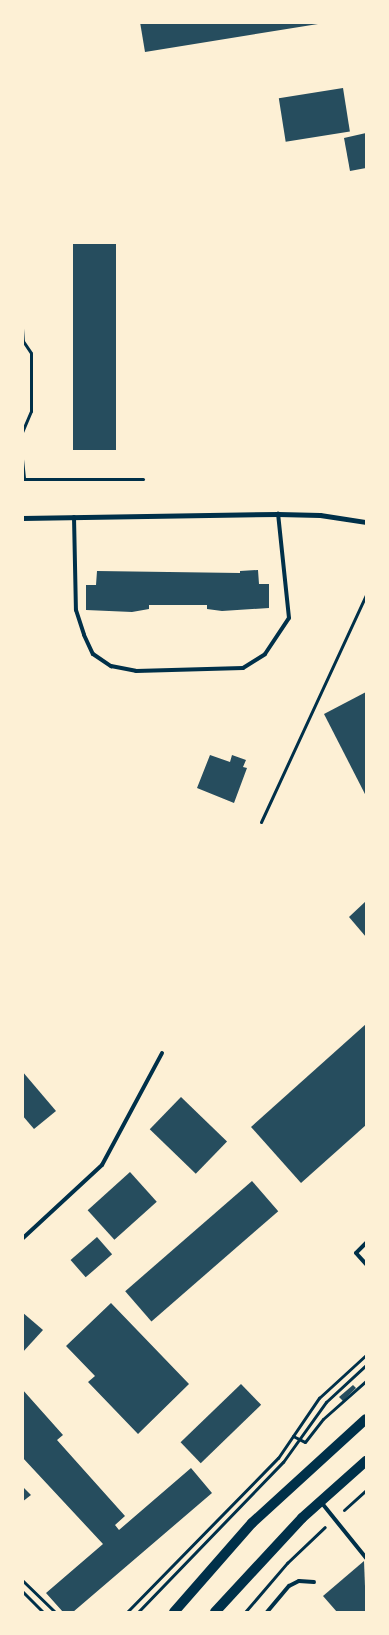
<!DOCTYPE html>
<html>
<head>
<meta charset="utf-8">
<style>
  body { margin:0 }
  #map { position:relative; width:389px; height:1635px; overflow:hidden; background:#fdf0d5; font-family:Overpass,sans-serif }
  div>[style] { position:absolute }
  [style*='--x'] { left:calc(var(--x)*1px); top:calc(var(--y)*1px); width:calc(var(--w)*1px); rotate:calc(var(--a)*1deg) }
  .building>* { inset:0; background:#264d5e; transform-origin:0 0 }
  .path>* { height:3px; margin:-1.5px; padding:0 1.5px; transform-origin:1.5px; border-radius:1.5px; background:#003049 }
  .service>* { height:4px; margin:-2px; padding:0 2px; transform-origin:2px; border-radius:2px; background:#003049 }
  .minor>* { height:5px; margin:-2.5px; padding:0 2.5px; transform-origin:2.5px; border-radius:2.5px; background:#003049 }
  .secondary>* { height:10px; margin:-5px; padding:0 5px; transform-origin:5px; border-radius:5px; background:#003049 }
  span { translate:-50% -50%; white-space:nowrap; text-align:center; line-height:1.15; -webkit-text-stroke:5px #fdf0d5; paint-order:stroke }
  .frame { position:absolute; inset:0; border:24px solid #fdf0d5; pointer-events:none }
</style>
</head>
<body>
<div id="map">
  <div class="building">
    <div style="clip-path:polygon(140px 22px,318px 22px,318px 24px,145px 52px)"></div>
    <div style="left:343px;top:88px;width:44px;height:65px;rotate:81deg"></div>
    <div style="clip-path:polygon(366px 133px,366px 168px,350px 171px,344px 138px)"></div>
    <div style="left:116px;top:244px;width:206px;height:43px;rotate:90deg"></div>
    <div style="clip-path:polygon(258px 570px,259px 584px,269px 584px,269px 608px,222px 611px,207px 609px,207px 605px,149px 605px,149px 609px,132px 612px,86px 610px,86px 585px,96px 585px,97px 571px,240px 573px,240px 571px)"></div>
    <div style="clip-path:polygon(366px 692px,366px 796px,324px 714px)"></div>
    <div style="clip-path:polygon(210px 755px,230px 762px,232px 755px,246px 760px,243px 767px,247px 768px,234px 803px,197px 788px)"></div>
    <div style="clip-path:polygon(366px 901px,366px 937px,349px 917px)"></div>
    <div style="clip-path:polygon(366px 1024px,366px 1125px,301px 1183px,251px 1127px)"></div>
    <div style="clip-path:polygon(22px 1071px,56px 1111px,34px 1129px,22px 1115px)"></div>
    <div style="left:181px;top:1097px;width:64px;height:45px;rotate:44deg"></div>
    <div style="left:130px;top:1172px;width:40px;height:57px;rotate:48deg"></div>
    <div style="left:252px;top:1181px;width:40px;height:168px;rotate:49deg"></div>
    <div style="left:97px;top:1237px;width:23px;height:35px;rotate:49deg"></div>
    <div style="clip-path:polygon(111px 1303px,189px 1384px,138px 1434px,88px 1382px,95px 1376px,66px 1346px)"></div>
    <div style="clip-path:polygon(22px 1312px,43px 1330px,22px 1353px)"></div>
    <div style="left:241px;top:1384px;width:29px;height:84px;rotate:46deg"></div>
    <div style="clip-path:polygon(353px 1385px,356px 1388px,343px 1401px,339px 1397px)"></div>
    <div style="clip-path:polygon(22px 1389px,63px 1435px,57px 1440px,125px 1516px,115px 1525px,119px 1530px,191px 1468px,212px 1493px,73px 1612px,63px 1612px,46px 1593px,103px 1544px,22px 1457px)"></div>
    <div style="clip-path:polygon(22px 1486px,31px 1495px,22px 1502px)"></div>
    <div style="clip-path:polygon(364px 1561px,366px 1612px,337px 1612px,323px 1596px)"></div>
  </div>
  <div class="path">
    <div style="--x:22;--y:328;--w:13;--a:86"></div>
    <div style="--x:23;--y:341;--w:14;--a:56"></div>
    <div style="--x:31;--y:353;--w:58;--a:90"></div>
    <div style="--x:31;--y:411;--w:23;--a:113"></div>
    <div style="--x:22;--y:459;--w:20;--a:84"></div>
    <div style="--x:22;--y:479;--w:121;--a:0"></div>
    <div style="--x:261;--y:822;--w:250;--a:-65.2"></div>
    <div style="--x:293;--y:1436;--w:13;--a:27"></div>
    <div style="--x:305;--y:1442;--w:29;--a:-52"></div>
    <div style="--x:323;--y:1419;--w:57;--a:-41.5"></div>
    <div style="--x:344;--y:1510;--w:30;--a:-42"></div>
    <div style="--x:22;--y:1580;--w:46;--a:44.1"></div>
    <div style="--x:22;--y:1591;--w:30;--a:45"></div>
    <div style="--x:127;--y:1612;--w:216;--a:-45.6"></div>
    <div style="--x:278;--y:1458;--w:73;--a:-55.7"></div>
    <div style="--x:319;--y:1398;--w:64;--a:-42.5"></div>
    <div style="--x:138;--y:1612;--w:209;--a:-46"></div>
    <div style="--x:283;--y:1462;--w:74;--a:-54.4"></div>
    <div style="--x:326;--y:1402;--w:54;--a:-42.8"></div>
    <div style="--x:245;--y:1612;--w:65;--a:-49.4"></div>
    <div style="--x:287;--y:1563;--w:52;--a:-43.5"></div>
  </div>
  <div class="service">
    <div style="--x:74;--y:517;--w:93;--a:88.8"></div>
    <div style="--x:76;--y:610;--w:26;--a:72"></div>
    <div style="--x:84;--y:635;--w:21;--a:65"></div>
    <div style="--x:93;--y:654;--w:22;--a:34"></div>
    <div style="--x:111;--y:666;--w:25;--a:11"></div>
    <div style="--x:136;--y:671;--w:107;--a:-1.6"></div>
    <div style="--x:243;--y:668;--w:26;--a:-32"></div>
    <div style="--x:265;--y:654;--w:43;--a:-56.3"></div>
    <div style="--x:289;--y:618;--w:105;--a:-96"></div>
    <div style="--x:22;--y:1239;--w:109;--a:-42.8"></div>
    <div style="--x:102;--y:1165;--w:127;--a:-61.8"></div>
    <div style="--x:366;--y:1243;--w:14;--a:135"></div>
    <div style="--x:356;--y:1253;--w:15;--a:48"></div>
    <div style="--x:321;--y:1502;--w:72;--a:51.2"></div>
    <div style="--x:267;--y:1612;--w:34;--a:-50"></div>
    <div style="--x:289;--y:1586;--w:11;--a:-27"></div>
    <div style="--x:299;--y:1581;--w:15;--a:4"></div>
  </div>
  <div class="minor">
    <div style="--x:22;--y:518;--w:256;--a:-0.9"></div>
    <div style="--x:278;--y:514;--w:42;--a:1.4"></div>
    <div style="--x:320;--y:515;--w:47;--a:8.7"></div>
  </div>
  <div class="secondary">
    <div style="--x:174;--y:1612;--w:118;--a:-48.8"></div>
    <div style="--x:252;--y:1523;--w:154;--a:-42.4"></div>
    <div style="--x:215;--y:1612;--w:128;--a:-47.2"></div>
    <div style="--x:302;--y:1518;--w:86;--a:-41.7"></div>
  </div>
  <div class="frame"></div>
</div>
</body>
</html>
